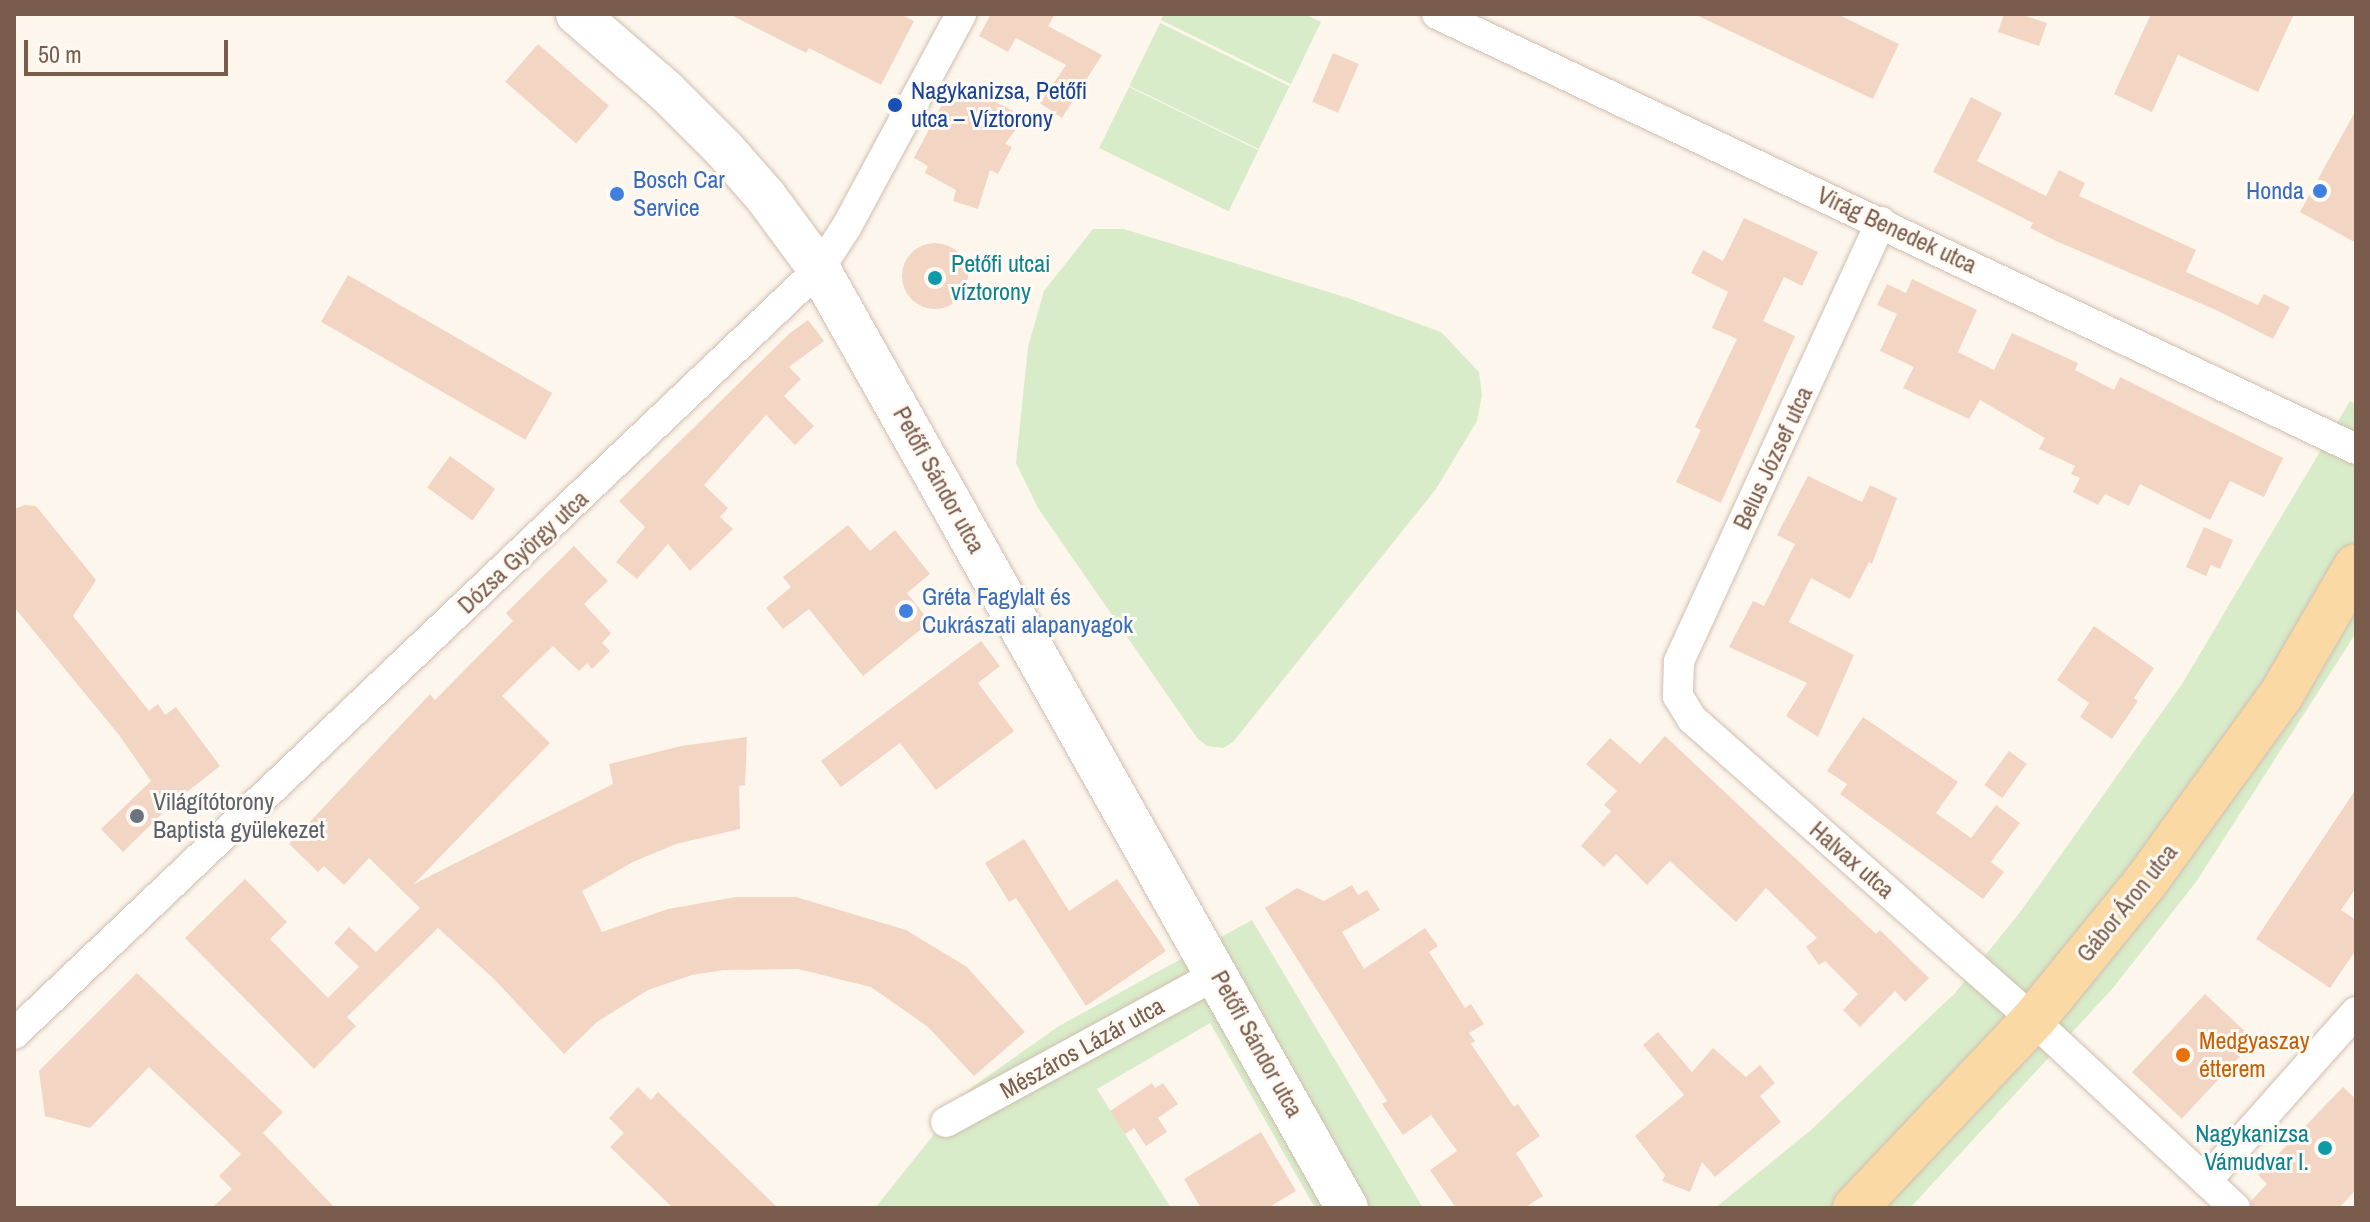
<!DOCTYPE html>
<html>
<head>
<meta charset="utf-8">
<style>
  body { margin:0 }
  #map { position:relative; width:2370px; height:1222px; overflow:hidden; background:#fdf6ec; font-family:"Archivo Narrow",sans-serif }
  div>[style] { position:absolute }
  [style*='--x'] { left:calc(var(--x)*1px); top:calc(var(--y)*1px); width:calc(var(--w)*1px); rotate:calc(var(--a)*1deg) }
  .green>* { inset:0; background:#d8ecc9; transform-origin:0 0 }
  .building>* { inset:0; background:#f3d5c3; transform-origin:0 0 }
  .round { border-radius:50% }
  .roads { filter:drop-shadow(0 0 2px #d1beb0) drop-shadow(0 0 2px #d1beb0) }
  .street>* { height:30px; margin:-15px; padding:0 15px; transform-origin:15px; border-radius:15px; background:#fff }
  .secondary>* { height:42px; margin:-21px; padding:0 21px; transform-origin:21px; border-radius:21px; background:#fff }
  .primary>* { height:44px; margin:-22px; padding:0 22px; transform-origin:22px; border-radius:22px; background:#fbd9a5 }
  .dots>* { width:22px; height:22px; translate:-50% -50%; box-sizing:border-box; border:4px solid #fffaf3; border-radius:50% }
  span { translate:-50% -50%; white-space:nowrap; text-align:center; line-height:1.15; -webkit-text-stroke:6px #fffaf3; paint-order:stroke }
  .transit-label { font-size:24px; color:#164399 }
  .left { translate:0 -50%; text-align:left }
  .shop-label { font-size:24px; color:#366cbe }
  .right { translate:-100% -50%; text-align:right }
  .street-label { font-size:24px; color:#7a5c4d }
  .culture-label { font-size:24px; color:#0d838f }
  .worship-label { font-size:24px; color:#5b616d }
  .food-label { font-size:24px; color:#c56008 }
  .frame { position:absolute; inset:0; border:16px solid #7a5c4d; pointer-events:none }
  .scale { position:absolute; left:24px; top:40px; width:204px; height:36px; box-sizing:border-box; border:4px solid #7a5c4d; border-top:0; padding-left:10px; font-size:24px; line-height:28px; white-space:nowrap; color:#7a5c4d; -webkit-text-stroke:6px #fffaf3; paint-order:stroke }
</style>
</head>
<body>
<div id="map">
  <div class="green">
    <div style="clip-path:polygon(1164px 14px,1304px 14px,1321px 22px,1291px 84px,1161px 20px)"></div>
    <div style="left:1160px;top:23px;width:144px;height:70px;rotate:26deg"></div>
    <div style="left:1129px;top:87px;width:144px;height:68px;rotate:26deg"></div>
    <div style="clip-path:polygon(1093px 229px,1124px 229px,1348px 298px,1441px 332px,1479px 372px,1482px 395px,1477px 421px,1436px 489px,1233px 742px,1223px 748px,1207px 746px,1197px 738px,1038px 508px,1016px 463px,1028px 347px,1044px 291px)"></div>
    <div style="clip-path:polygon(2350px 401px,2356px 404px,2356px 633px,2196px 882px,2113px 988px,1910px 1208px,1715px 1208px,1811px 1130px,1955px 993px,2021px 911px,2182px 684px)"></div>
    <div style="clip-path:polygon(1252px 920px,1423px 1208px,1315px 1208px,1210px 1023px,1097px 1089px,1171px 1208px,875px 1208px,971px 1088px,1059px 1026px)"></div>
  </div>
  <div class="building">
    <div style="clip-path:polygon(729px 14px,900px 14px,914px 21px,881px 85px,809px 48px,806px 53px)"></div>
    <div style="clip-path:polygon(991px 14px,1055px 14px,1048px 26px,1102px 55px,1062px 118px,1040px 103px,1066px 65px,1016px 38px,1008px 52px,979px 36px)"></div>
    <div style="clip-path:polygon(1694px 14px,1837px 14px,1899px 44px,1873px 99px)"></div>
    <div style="clip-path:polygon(2004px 14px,2020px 14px,2047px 23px,2039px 46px,1998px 32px)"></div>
    <div style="clip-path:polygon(2151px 14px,2294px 14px,2258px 92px,2178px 55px,2152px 112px,2114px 94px)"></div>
    <div style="left:538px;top:44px;width:94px;height:50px;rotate:41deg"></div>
    <div style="left:1333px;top:53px;width:28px;height:53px;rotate:23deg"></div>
    <div style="clip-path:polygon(951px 87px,966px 95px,969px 88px,1025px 117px,1005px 144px,1012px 147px,998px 174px,990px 170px,978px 209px,953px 201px,956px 190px,925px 173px,928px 166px,914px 158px)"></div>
    <div style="clip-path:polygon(1971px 97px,2002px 113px,1977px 161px,2046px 196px,2059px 170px,2085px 183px,2079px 196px,2196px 250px,2186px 272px,2258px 305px,2264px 294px,2290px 307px,2273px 339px,2216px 310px,2056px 241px,2030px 228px,2033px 223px,1933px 172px)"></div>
    <div style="clip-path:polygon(2356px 110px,2356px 243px,2300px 212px)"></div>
    <div style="clip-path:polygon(1744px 218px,1818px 252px,1802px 286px,1784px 277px,1763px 321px,1795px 336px,1721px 503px,1676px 482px,1701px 430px,1695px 427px,1737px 339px,1712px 328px,1728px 292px,1691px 273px,1703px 250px,1723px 261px)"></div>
    <div class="round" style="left:902px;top:243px;width:66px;height:66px"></div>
    <div style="left:348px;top:275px;width:236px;height:54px;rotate:30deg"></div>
    <div style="clip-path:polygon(1912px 279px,1977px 310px,1958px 352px,1994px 370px,2012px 333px,2078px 363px,2075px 370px,2114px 390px,2120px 377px,2283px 458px,2264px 497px,2230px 481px,2210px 520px,2140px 484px,2129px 506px,2105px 494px,2098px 505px,2073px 492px,2080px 478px,2071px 474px,2075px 466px,2039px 449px,2045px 438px,1980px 400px,1969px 419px,1903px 388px,1914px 367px,1880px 351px,1897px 314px,1877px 305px,1887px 284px,1906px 293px)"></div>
    <div style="clip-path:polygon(808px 320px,824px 341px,789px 367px,801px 379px,784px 396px,814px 426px,795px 445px,766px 415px,704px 485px,728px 508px,720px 517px,733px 529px,690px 571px,668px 544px,637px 579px,616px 562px,645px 527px,619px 501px,790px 333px)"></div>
    <div style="left:450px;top:456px;width:56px;height:39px;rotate:36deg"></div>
    <div style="clip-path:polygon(1808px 476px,1862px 502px,1870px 485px,1897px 498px,1872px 564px,1869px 562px,1850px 599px,1811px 578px,1789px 622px,1854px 655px,1818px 737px,1786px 716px,1807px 683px,1729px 647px,1753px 601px,1764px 606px,1795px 544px,1777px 535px)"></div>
    <div style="clip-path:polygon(25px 505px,36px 506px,96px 580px,73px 616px,149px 711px,158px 704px,165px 715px,176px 707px,220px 766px,173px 803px,123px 852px,101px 829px,151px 781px,119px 735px,14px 607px,14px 509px)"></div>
    <div style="clip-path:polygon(848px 525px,870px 551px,895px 530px,930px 574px,907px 593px,930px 622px,863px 676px,809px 609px,783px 629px,766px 608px,791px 587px,783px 577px)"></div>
    <div style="clip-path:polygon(2204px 527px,2233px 540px,2220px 569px,2211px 565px,2206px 576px,2186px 567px)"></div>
    <div style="clip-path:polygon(574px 546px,608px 581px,584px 604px,611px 633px,602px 643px,610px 651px,592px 669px,587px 663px,579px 671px,553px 646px,502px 696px,550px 743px,414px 884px,613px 784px,609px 764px,681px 746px,747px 737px,745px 785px,739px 786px,740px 829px,676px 844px,633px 862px,582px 891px,602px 932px,668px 909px,736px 897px,796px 897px,906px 930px,967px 967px,1025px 1032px,974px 1076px,928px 1027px,871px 987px,798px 969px,724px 970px,692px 975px,648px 990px,597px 1022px,564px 1054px,495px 980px,438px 928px,347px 1017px,356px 1026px,314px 1069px,185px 938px,245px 879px,287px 922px,270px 939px,328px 998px,359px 967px,334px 943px,349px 927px,376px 952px,420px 908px,369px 858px,344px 885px,324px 866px,318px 872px,289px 844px,430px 694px,435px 700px,513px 621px,506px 613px)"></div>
    <div style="clip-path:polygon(2094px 626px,2154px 668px,2134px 698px,2138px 701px,2112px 739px,2080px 717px,2089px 703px,2057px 680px)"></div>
    <div style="clip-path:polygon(981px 641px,1000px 666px,978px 683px,1014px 731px,936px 790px,900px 743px,841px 787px,821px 761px)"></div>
    <div style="clip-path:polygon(1863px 717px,1958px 782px,1936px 813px,1971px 838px,1996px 805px,2020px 823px,1991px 862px,2004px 872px,1983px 899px,1840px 794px,1847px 784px,1827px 771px)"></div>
    <div style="clip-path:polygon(1665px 736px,1876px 934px,1880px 930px,1929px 978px,1905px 1002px,1895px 991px,1860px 1027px,1843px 1010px,1858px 994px,1825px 961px,1819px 965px,1806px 947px,1817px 938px,1766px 888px,1736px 922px,1670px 861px,1647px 885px,1616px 854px,1604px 867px,1581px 846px,1611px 811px,1604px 805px,1617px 791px,1586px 764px,1610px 738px,1640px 764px)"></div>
    <div style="left:2009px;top:751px;width:22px;height:42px;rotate:36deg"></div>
    <div style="clip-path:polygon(2356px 789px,2356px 888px,2341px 910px,2356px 920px,2356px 950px,2330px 988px,2256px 939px)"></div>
    <div style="clip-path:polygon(1024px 839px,1069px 911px,1117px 879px,1166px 951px,1086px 1006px,1016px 898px,1009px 902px,985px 863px)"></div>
    <div style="clip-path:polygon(1352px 885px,1358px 895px,1367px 890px,1380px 910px,1342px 932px,1364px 969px,1425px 928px,1438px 946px,1429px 952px,1465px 1008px,1471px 1004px,1484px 1024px,1469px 1033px,1475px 1041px,1471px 1044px,1514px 1107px,1518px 1104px,1540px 1136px,1516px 1153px,1543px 1196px,1524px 1208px,1456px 1208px,1430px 1170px,1457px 1151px,1431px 1115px,1403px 1135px,1382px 1104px,1387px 1101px,1265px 908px,1297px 888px,1324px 901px)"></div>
    <div style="clip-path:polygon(137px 973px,283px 1112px,263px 1133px,335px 1208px,212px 1208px,232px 1189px,219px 1176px,241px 1154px,149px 1067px,90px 1128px,45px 1116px,39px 1071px)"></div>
    <div style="left:2205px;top:994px;width:68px;height:107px;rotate:43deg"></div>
    <div style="clip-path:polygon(1658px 1032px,1692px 1072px,1713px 1048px,1746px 1077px,1760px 1065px,1775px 1083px,1760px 1096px,1781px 1122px,1715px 1177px,1702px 1162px,1690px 1192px,1662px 1181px,1665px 1175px,1635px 1136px,1684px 1095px,1643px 1045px)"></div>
    <div style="clip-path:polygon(1152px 1083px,1155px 1088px,1163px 1083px,1178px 1104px,1158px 1118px,1167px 1132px,1146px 1146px,1134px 1128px,1125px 1134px,1110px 1111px)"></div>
    <div style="clip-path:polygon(638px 1087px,651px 1100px,658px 1092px,778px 1208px,673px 1208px,610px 1147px,624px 1133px,609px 1118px)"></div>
    <div style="clip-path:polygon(2343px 1087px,2356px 1099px,2356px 1190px,2339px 1208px,2252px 1208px,2251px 1201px,2267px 1184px,2258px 1175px)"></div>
    <div style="clip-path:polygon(1261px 1132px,1296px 1191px,1268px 1208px,1201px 1208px,1184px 1179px)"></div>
  </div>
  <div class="roads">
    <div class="street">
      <div style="--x:1437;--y:14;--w:1017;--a:25.33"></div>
      <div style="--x:1881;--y:222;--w:484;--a:114.7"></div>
      <div style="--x:1679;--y:662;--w:34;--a:92"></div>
      <div style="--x:1678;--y:696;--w:27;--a:59"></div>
      <div style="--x:1692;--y:719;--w:455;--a:41.4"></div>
      <div style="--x:2033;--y:1020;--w:276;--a:42.9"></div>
      <div style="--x:14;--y:1034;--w:1111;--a:-43.54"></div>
      <div style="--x:819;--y:269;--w:51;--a:-56.9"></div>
      <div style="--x:847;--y:226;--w:241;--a:-61.7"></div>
      <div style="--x:946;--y:1122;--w:310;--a:-28.6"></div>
      <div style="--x:2206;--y:1181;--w:226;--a:-48.4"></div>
    </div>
    <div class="secondary">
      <div style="--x:577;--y:14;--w:119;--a:40.9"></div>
      <div style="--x:667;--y:92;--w:81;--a:45"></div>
      <div style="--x:724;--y:149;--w:64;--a:48.8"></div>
      <div style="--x:766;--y:197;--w:89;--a:53.6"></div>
      <div style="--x:819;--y:269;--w:1077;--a:60.65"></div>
    </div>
    <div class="primary">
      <div style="--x:1855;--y:1208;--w:259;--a:-46.6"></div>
      <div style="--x:2033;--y:1020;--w:181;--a:-50.8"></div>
      <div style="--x:2147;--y:880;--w:228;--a:-54.1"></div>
      <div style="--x:2281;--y:695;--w:149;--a:-59.8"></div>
    </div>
  </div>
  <div class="dots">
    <div style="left:895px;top:105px;background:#1a4fb4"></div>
    <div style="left:2320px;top:191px;background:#3f7fe0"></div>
    <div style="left:617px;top:194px;background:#3f7fe0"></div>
    <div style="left:935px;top:278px;background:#0f9aa8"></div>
    <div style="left:906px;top:611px;background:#3f7fe0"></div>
    <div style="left:137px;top:816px;background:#6b7280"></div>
    <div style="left:2183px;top:1055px;background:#e8710a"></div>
    <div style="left:2325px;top:1148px;background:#0f9aa8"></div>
  </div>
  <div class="transit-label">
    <span class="left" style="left:911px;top:105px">Nagykanizsa, Petőfi<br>utca – Víztorony</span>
  </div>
  <div class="shop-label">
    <span class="left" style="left:633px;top:194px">Bosch Car<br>Service</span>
    <span class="right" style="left:2304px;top:191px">Honda</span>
    <span class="left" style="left:922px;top:611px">Gréta Fagylalt és<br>Cukrászati alapanyagok</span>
  </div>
  <div class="street-label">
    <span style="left:1897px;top:230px;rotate:25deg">Virág Benedek utca</span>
    <span style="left:1773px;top:458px;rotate:-65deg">Belus József utca</span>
    <span style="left:939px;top:480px;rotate:61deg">Petőfi Sándor utca</span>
    <span style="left:523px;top:552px;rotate:-43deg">Dózsa György utca</span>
    <span style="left:1852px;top:860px;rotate:41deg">Halvax utca</span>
    <span style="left:2127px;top:903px;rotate:-51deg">Gábor Áron utca</span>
    <span style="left:1257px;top:1044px;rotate:61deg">Petőfi Sándor utca</span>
    <span style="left:1082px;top:1048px;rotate:-29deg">Mészáros Lázár utca</span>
  </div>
  <div class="culture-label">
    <span class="left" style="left:951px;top:278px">Petőfi utcai<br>víztorony</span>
    <span class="right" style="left:2309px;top:1148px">Nagykanizsa<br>Vámudvar I.</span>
  </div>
  <div class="worship-label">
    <span class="left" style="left:153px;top:816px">Világítótorony<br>Baptista gyülekezet</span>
  </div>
  <div class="food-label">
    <span class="left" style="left:2199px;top:1055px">Medgyaszay<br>étterem</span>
  </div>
  <div class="frame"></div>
  <div class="scale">50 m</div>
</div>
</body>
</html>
